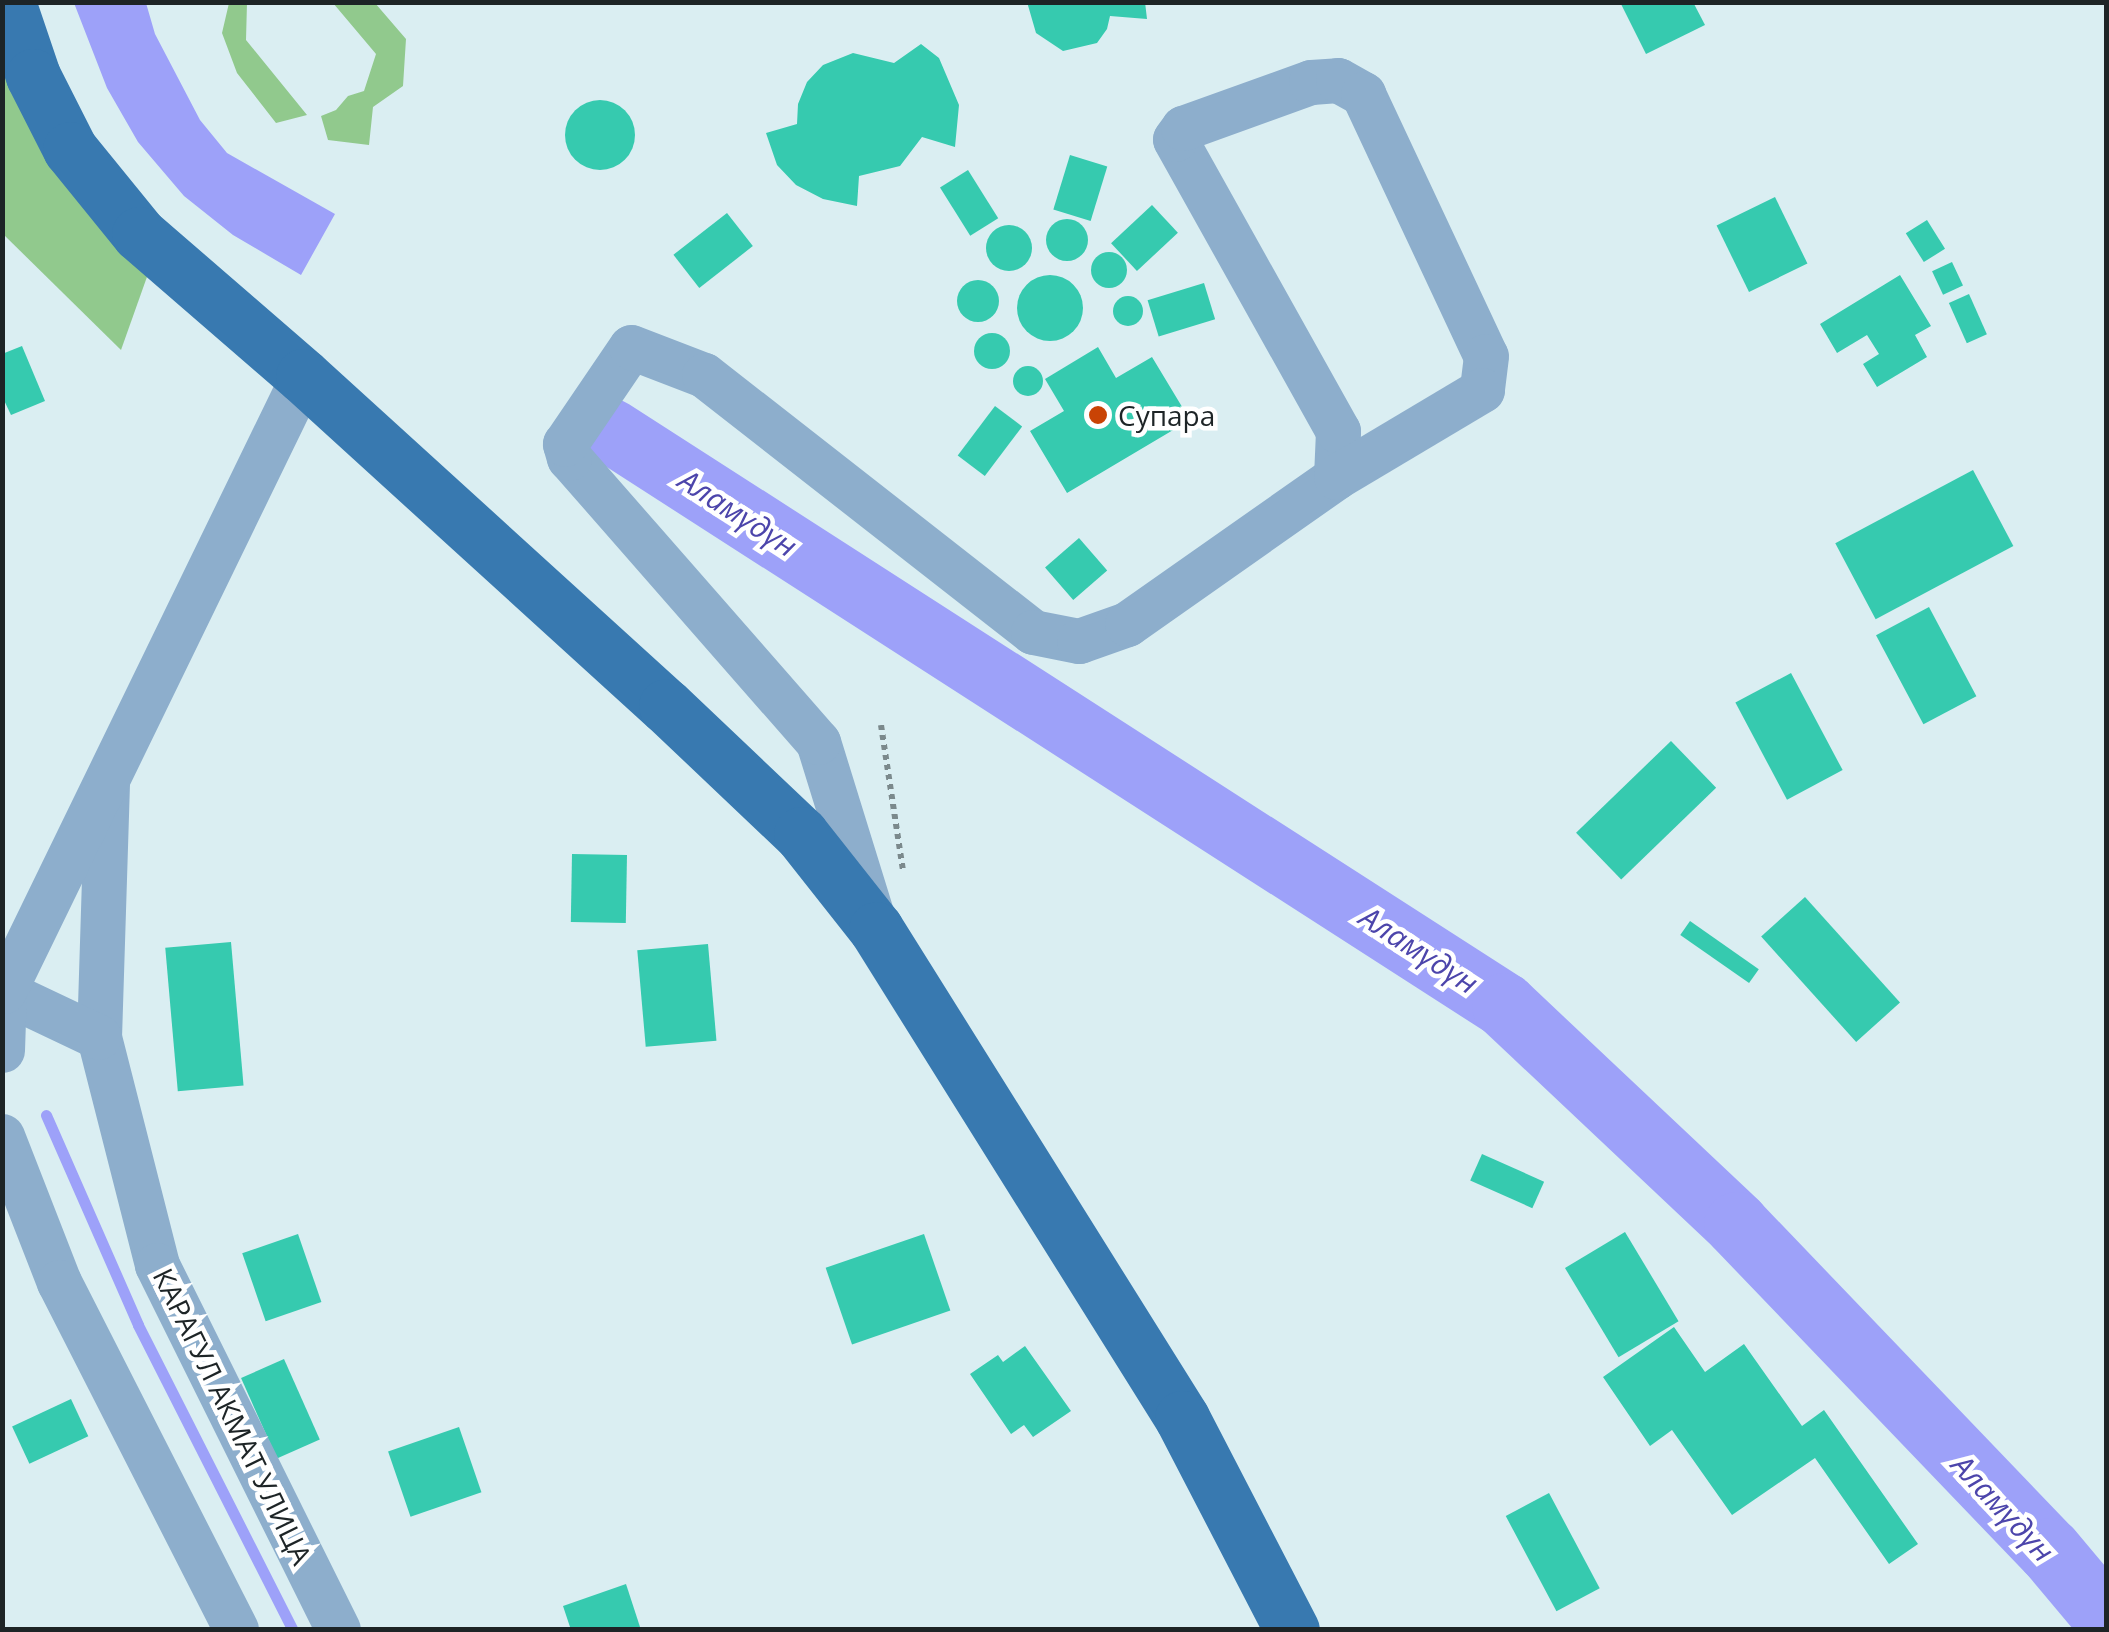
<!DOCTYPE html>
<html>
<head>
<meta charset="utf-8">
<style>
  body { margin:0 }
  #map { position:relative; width:2109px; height:1632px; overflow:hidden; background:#daeef2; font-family:"Open Sans",sans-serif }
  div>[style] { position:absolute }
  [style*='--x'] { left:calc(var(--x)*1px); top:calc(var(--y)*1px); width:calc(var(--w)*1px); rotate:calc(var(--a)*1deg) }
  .green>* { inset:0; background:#91c98d }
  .water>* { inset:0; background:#9da1f9 }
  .stream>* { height:11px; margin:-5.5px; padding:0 5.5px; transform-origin:5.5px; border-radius:5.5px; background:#9da1f9 }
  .river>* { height:65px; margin:-32.5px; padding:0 32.5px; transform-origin:32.5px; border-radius:32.5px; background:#9da1f9 }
  .building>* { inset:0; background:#36caaf; transform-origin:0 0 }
  .round { border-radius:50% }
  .path>* { height:6px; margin-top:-3px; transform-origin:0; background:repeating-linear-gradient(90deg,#7b898c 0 5px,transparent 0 10px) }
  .minor>* { height:45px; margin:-22.5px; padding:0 22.5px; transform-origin:22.5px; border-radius:22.5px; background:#8daecc }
  .major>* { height:55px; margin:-27.5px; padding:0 27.5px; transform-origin:27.5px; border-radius:27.5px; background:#3879b0 }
  .dots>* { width:28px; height:28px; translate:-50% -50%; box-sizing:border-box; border:5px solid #fff; border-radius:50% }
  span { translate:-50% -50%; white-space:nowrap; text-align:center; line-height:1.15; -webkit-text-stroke:9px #fff; paint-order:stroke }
  .poi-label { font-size:28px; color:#1d2426 }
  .left { translate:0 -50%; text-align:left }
  .street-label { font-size:28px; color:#1d2426 }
  .water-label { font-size:30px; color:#4c45ab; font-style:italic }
  .frame { position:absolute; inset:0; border:5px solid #1d2426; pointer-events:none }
</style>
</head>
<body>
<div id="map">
  <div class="green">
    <div style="clip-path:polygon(229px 3px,247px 3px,246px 40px,307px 115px,276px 123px,237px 73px,222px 33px)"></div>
    <div style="clip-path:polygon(333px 3px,375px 3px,406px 39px,403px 86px,373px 107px,369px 145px,328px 140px,321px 116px,336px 110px,348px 96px,364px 91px,376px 54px)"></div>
    <div style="clip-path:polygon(2px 51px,148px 274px,121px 350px,3px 234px)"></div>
  </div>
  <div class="water">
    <div style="clip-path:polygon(74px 3px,146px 3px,155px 34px,200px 120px,227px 153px,335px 214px,301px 275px,233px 235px,184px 196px,138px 142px,107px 88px)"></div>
  </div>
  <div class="stream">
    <div style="--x:46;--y:1115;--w:229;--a:66.3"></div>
    <div style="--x:138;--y:1325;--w:342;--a:63.1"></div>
  </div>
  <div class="river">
    <div style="--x:611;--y:431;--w:1062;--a:32.73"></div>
    <div style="--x:1504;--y:1005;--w:319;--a:43.3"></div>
    <div style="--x:1736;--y:1224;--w:452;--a:46.2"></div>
    <div style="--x:2049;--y:1550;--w:89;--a:50"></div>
  </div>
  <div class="building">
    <div style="clip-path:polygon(1027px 2px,1145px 2px,1147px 19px,1110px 16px,1107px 29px,1097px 43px,1063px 51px,1036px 33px)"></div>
    <div style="clip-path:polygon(1620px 2px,1693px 2px,1705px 25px,1646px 54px)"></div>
    <div style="clip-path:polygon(921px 44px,939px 58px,959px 105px,955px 147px,922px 137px,900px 166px,859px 176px,857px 206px,823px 199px,796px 185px,777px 165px,766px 133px,797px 124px,798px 104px,807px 82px,823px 65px,853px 53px,894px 63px)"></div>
    <div class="round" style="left:565px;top:100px;width:70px;height:70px"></div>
    <div style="left:1070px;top:155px;width:39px;height:57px;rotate:17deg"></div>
    <div style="left:968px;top:170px;width:57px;height:33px;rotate:58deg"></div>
    <div style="left:1775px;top:197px;width:74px;height:65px;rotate:64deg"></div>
    <div style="left:1152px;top:205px;width:38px;height:56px;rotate:47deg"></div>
    <div style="left:727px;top:213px;width:42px;height:68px;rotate:52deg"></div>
    <div class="round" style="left:1046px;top:219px;width:42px;height:42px"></div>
    <div style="left:1927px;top:220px;width:34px;height:25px;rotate:58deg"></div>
    <div class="round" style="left:986px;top:225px;width:46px;height:46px"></div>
    <div class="round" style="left:1091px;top:252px;width:36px;height:36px"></div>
    <div style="left:1952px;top:262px;width:26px;height:22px;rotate:65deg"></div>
    <div style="clip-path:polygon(1900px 275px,1931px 326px,1915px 335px,1927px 357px,1877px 387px,1863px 364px,1879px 354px,1867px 335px,1837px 353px,1820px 324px)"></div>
    <div class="round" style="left:1017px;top:275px;width:66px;height:66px"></div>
    <div class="round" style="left:957px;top:280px;width:42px;height:42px"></div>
    <div style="left:1204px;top:283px;width:38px;height:59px;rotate:73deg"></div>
    <div style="left:1969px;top:294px;width:44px;height:22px;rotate:66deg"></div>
    <div class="round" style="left:1113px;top:296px;width:30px;height:30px"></div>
    <div class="round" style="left:974px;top:333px;width:36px;height:36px"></div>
    <div style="clip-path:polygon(22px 346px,45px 401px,11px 415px,2px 396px,2px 354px)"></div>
    <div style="clip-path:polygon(1098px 347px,1116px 378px,1152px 357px,1190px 420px,1067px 493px,1030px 431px,1064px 411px,1045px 379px)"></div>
    <div class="round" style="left:1013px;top:366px;width:30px;height:30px"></div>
    <div style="left:995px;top:406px;width:34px;height:62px;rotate:37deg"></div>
    <div style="left:1973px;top:470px;width:86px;height:156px;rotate:62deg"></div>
    <div style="left:1079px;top:538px;width:43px;height:45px;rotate:49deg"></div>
    <div style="left:1929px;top:607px;width:101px;height:60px;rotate:62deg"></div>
    <div style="left:1791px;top:673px;width:110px;height:63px;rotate:62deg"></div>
    <div style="left:1671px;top:741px;width:65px;height:132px;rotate:46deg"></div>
    <div style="left:572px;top:854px;width:55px;height:68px;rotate:1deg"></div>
    <div style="left:1805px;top:897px;width:142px;height:59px;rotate:48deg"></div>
    <div style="left:1690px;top:921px;width:84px;height:17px;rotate:35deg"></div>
    <div style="left:231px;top:942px;width:144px;height:66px;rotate:85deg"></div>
    <div style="left:708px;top:944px;width:97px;height:71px;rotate:85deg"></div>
    <div style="left:1482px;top:1154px;width:68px;height:29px;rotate:24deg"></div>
    <div style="left:1625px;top:1232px;width:104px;height:70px;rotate:59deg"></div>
    <div style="left:298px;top:1234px;width:72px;height:59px;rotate:71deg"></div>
    <div style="left:924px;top:1234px;width:81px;height:104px;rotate:71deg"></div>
    <div style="clip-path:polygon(1674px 1327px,1705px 1372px,1744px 1344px,1802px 1426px,1824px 1410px,1918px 1544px,1889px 1564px,1815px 1458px,1732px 1515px,1672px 1430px,1650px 1446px,1603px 1377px)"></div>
    <div style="clip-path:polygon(1025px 1346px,1071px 1411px,1033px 1437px,1024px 1425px,1011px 1434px,970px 1374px,998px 1355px,1003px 1362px)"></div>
    <div style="left:284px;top:1359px;width:88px;height:47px;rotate:66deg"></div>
    <div style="left:71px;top:1399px;width:41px;height:65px;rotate:65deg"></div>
    <div style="left:459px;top:1427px;width:69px;height:75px;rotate:71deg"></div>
    <div style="left:1549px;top:1493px;width:108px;height:49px;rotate:62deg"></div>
    <div style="clip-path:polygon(626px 1584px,641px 1630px,571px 1630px,563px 1606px)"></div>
  </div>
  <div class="path">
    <div style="--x:881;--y:725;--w:147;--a:81.4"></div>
  </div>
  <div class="minor">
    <div style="--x:107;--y:783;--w:254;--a:91.8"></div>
    <div style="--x:99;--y:1037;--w:235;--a:75.7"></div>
    <div style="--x:157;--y:1265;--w:407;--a:63.6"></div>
    <div style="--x:871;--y:913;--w:179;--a:-107.2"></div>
    <div style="--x:818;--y:742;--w:378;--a:-131.2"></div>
    <div style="--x:569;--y:458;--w:15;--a:-106"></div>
    <div style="--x:565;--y:444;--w:117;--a:-55.8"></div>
    <div style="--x:631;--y:347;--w:78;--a:21"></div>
    <div style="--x:704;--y:375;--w:417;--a:38"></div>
    <div style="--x:1033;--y:632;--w:47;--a:11.1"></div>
    <div style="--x:1079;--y:641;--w:51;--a:-19.5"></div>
    <div style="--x:1127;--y:624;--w:256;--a:-35.1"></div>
    <div style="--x:1336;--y:477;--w:46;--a:-87.5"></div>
    <div style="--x:1338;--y:431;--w:334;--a:-119.2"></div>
    <div style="--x:1175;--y:139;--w:14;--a:-54"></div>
    <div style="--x:1183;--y:128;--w:136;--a:-19.8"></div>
    <div style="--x:1311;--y:82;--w:27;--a:-4"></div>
    <div style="--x:1338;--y:80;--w:29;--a:29"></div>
    <div style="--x:1363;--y:94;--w:289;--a:64.9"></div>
    <div style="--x:1486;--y:356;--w:34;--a:97"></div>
    <div style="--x:1482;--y:390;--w:170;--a:149.2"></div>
    <div style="--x:2;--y:991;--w:107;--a:25.4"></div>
    <div style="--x:2;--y:1050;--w:59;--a:-88.1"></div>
    <div style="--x:4;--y:991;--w:684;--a:-64.07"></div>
    <div style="--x:2;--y:1136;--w:157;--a:68.7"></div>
    <div style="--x:59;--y:1282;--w:390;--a:63"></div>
  </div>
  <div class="major">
    <div style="--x:8;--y:2;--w:78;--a:71.3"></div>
    <div style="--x:33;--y:76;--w:82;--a:63.1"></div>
    <div style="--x:70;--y:149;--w:109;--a:50.9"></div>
    <div style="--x:139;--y:234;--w:217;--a:40.9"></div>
    <div style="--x:303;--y:376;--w:491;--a:42.3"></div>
    <div style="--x:666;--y:706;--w:186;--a:43.5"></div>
    <div style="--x:801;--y:834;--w:121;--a:51.7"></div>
    <div style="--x:876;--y:929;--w:577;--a:57.96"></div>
    <div style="--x:1182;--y:1418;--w:239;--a:62.6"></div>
  </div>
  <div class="dots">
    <div style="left:1098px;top:415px;background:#c94305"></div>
  </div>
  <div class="poi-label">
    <span class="left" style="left:1118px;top:415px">Супара</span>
  </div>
  <div class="street-label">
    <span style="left:233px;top:1416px;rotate:64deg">КАРАГУЛ АКМАТ УЛИЦА</span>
  </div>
  <div class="water-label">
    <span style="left:738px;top:513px;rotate:33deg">Аламүдүн</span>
    <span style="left:1419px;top:950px;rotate:33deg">Аламүдүн</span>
    <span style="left:2003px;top:1508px;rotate:47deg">Аламүдүн</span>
  </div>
  <div class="frame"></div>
</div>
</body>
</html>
